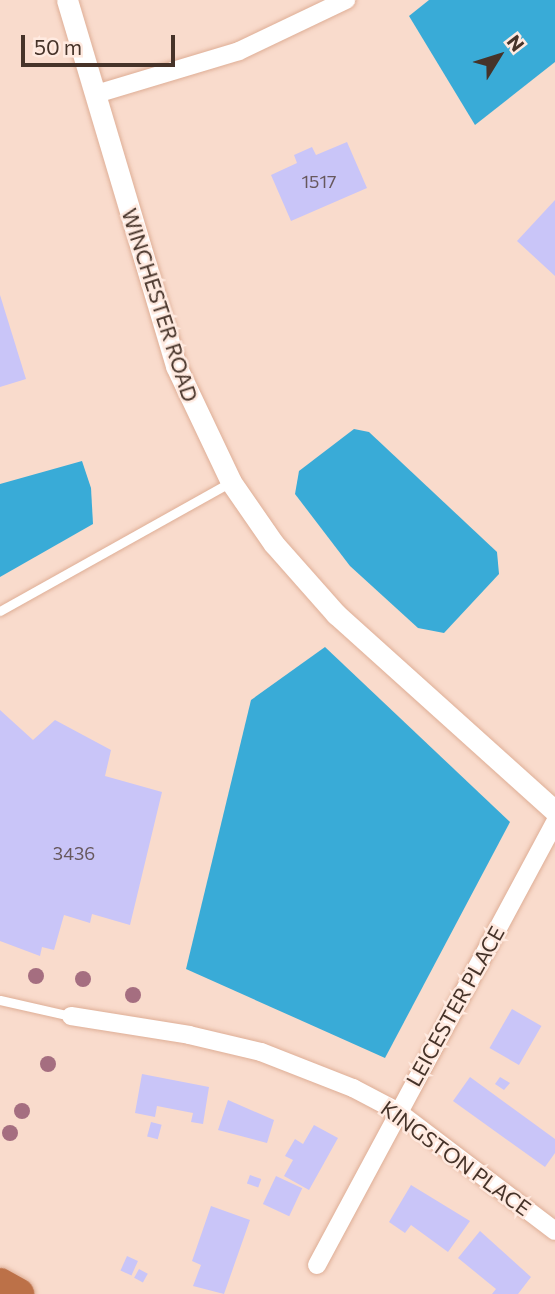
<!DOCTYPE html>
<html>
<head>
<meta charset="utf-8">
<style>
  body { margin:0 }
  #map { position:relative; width:555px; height:1294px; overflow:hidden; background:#f9dbcc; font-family:Commissioner,sans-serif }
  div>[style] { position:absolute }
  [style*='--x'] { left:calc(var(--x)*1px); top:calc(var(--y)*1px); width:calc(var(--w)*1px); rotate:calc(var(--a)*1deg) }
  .water>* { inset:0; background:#39abd7 }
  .building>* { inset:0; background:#c9c5f8; transform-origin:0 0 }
  .roads { filter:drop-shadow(0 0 2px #deae96) drop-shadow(0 0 2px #deae96) }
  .service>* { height:9px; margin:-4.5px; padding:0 4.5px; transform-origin:4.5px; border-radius:4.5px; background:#fff }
  .minor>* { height:18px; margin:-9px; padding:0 9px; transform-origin:9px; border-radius:9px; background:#fff }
  .tertiary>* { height:21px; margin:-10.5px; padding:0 10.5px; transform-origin:10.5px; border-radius:10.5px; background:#fff }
  .motorway>* { height:32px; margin:-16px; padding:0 16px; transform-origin:16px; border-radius:16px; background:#bc7148 }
  .trees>* { width:16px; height:16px; margin:-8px; border-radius:50%; background:#a56e80 }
  span { translate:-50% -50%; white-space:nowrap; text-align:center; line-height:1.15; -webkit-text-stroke:5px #ffeae0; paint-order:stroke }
  .number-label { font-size:18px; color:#67585d }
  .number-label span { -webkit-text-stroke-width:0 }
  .street-label { font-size:21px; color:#463329 }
  .north { position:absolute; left:464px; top:21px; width:70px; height:70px; -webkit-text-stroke:5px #ffeae0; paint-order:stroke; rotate:52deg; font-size:19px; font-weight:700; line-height:28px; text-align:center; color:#463329 }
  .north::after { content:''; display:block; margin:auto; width:24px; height:32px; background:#463329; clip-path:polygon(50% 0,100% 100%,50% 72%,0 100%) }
  .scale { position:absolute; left:21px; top:35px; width:154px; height:32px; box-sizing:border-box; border:4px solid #463329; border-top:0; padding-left:9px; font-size:21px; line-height:24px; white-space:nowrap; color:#463329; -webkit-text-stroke:5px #ffeae0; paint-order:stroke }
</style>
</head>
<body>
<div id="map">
  <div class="water">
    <div style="clip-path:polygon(429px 0,555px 0,555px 62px,475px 125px,409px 16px)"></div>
    <div style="clip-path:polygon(354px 429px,369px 432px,497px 552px,499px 574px,444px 633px,418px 628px,350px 566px,295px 494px,299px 471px)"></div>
    <div style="clip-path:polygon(82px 461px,91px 488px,93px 524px,0 577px,0 484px)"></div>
    <div style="clip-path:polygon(325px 647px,510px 822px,385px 1058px,186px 969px,251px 700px)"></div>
  </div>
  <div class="building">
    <div style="clip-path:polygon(347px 142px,367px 188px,291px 221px,271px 175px,297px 163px,294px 155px,312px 147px,316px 155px)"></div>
    <div style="clip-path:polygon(555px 200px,555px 276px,517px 241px)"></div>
    <div style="clip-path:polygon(0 295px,26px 379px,0 387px)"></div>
    <div style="clip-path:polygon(0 710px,33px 740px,55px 720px,111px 750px,105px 776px,162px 792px,130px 925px,92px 914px,90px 923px,64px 915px,54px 950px,42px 947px,40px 956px,0 941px)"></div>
    <div style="left:512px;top:1009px;width:34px;height:45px;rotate:30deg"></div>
    <div style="clip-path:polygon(142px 1074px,209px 1087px,203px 1124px,191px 1122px,193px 1113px,157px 1106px,155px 1117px,135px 1113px)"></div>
    <div style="clip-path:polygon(470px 1077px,555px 1139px,555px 1153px,545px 1167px,453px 1101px)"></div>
    <div style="clip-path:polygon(500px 1077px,510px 1083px,504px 1090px,495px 1084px)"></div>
    <div style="clip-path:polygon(228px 1100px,274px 1120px,267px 1143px,218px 1130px)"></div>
    <div style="left:151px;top:1122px;width:11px;height:15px;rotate:15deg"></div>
    <div style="clip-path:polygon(314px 1125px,338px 1138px,309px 1190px,284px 1176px,293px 1160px,285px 1156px,295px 1139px,303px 1144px)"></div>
    <div style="left:250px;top:1175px;width:12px;height:9px;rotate:20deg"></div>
    <div style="left:276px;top:1176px;width:29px;height:31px;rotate:25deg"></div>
    <div style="clip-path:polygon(411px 1185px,470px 1221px,448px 1252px,411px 1225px,405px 1233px,389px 1222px)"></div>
    <div style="clip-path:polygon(211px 1206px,250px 1220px,224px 1294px,193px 1286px,201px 1265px,192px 1261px)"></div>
    <div style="clip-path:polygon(480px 1231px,531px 1277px,518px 1294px,492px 1294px,496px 1289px,458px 1258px)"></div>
    <div style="left:127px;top:1256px;width:12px;height:16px;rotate:24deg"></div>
    <div style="left:139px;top:1269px;width:10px;height:10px;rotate:29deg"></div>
  </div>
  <div class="roads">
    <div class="service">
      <div style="--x:0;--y:611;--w:265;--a:-29.2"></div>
      <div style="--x:0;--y:1000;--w:73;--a:12.7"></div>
    </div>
    <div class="minor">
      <div style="--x:96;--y:94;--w:149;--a:-16.7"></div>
      <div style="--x:239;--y:51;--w:119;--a:-25.5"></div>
      <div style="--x:71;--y:1016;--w:120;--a:9.1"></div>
      <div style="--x:189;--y:1035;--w:74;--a:13.3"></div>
      <div style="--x:261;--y:1052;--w:99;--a:21.4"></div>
      <div style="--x:353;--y:1088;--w:50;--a:27.6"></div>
      <div style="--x:397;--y:1111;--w:198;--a:37.2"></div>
      <div style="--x:317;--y:1265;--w:503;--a:-61.75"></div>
    </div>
    <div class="tertiary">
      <div style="--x:67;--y:0;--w:382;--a:73.4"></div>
      <div style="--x:176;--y:366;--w:128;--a:64.6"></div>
      <div style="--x:231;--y:482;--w:75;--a:55.3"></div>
      <div style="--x:274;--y:544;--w:94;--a:48.5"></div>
      <div style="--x:336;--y:614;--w:295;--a:42"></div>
    </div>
    <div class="motorway">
      <div style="--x:0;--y:1284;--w:21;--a:29"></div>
    </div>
  </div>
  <div class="trees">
    <div style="left:36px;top:976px"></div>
    <div style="left:83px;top:979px"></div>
    <div style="left:133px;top:995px"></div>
    <div style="left:48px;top:1064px"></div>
    <div style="left:22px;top:1111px"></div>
    <div style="left:10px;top:1133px"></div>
  </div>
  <div class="number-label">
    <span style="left:319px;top:181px">1517</span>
    <span style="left:74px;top:853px">3436</span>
  </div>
  <div class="street-label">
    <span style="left:160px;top:305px;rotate:72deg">WINCHESTER ROAD</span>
    <span style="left:455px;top:1006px;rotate:-61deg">LEICESTER PLACE</span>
    <span style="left:456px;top:1158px;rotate:36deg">KINGSTON PLACE</span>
  </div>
  <div class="north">N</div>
  <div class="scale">50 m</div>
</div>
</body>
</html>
